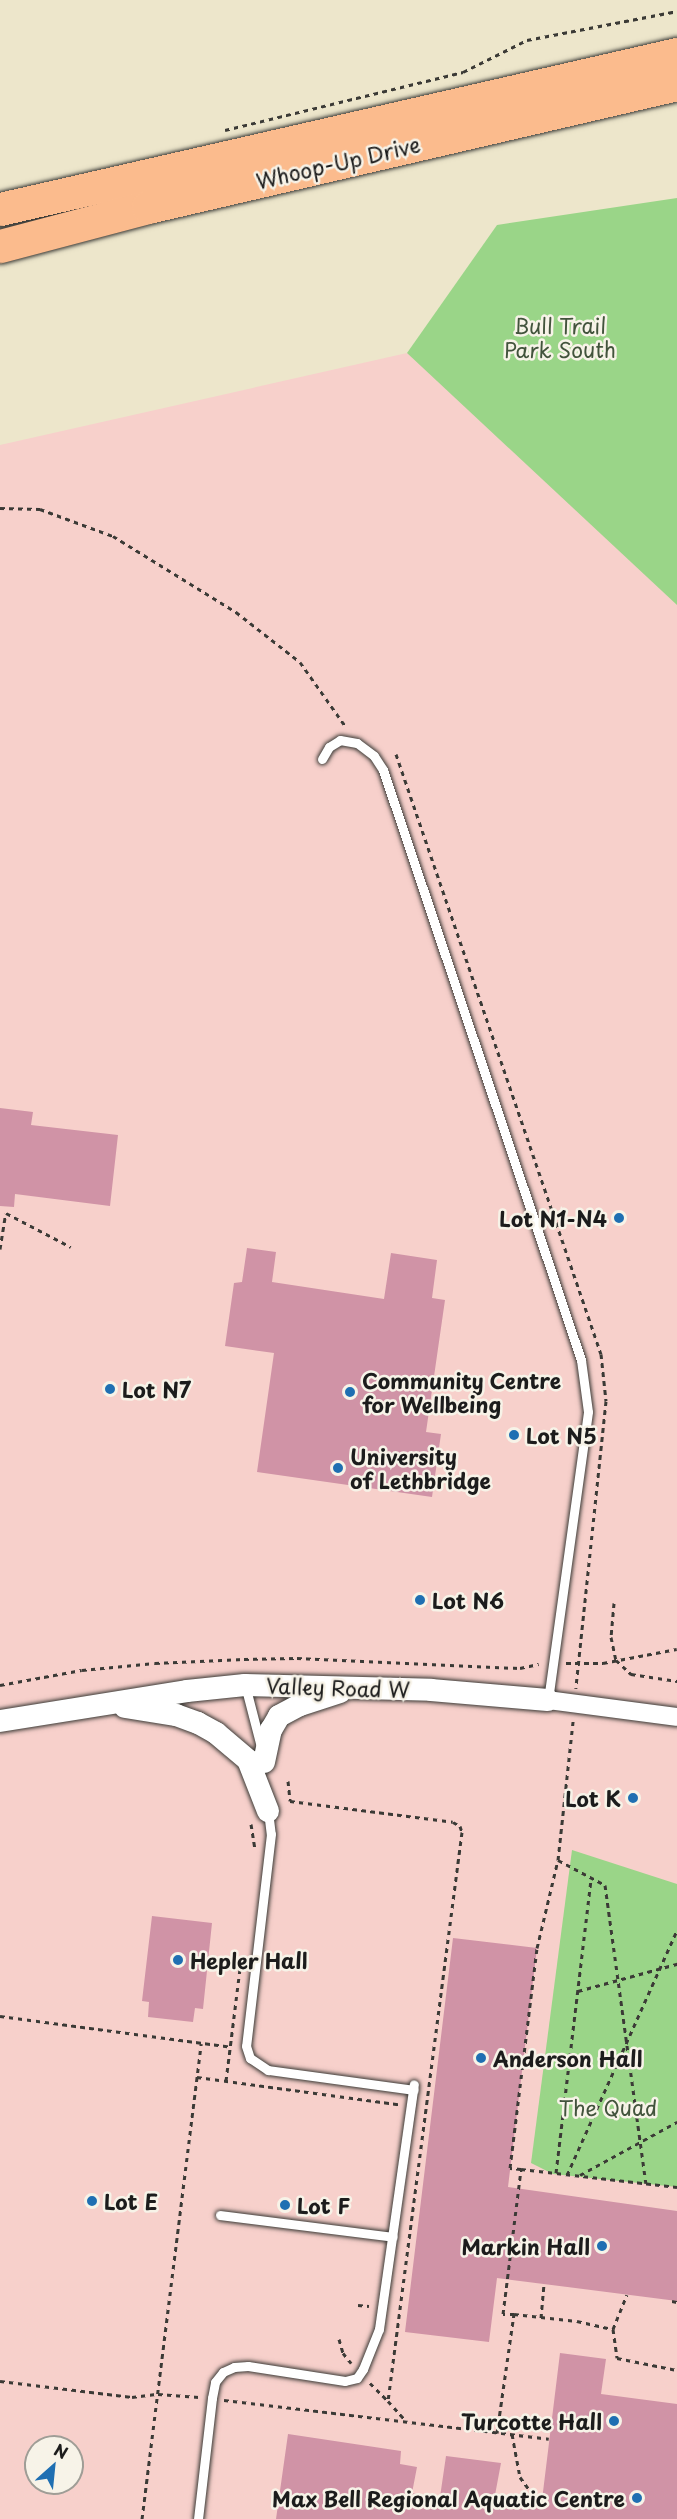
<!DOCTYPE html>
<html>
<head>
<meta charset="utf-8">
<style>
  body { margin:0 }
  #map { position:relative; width:677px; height:2519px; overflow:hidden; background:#ede6cb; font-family:"Playpen Sans",sans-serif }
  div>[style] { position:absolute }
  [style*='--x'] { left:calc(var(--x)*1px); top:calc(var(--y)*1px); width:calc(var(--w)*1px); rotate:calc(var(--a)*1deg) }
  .built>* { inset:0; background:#f7d0cb }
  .green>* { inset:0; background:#9ad588 }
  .building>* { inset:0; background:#d093a6 }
  .path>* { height:3px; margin-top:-1.5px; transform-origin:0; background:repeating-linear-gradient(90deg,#3b3a36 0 4.5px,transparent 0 9px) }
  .roads { filter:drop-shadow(0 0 2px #3b3a36) drop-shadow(0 0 2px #3b3a36) }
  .service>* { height:9px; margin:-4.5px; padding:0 4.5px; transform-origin:4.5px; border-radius:4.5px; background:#fff }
  .minor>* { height:18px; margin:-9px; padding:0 9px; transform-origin:9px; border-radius:9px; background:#fff }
  .tertiary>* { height:22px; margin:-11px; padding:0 11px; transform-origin:11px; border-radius:11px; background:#fff }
  .motorway>* { height:33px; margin:-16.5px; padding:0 16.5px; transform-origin:16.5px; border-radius:16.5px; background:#fbbb8d }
  .dots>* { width:16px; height:16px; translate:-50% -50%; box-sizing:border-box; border:3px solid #f7f3e8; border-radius:50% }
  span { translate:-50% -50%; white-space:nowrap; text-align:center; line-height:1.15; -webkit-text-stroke:5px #f7f3e8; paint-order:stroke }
  .street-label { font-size:21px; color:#1c1c1c }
  .park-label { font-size:21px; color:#42543c }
  .poi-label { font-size:21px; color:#1c1c1c; font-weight:700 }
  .right { translate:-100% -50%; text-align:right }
  .left { translate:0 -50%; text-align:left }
  .north { position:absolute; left:24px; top:2435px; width:60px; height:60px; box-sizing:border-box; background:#f7f3e8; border:2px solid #9f9d96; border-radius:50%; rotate:27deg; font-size:16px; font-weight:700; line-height:24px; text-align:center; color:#1c1c1c }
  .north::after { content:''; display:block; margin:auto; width:21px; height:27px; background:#1f6fb2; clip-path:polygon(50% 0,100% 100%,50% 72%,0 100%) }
</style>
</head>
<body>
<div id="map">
  <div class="built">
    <div style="clip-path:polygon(evenodd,407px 353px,677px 489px,677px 2519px,0 2519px,0 445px,407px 353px,36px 2447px,72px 2447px,72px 2483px,36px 2483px,36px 2447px)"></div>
  </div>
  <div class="green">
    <div style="clip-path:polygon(677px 198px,677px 605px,407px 353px,497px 225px)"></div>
    <div style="clip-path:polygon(572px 1850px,677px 1884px,677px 2187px,553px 2174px,531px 2163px)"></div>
  </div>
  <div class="building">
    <div style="clip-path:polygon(0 1108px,33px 1112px,31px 1125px,118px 1135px,110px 1206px,15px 1194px,14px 1207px,0 1206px)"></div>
    <div style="clip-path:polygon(247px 1248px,276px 1252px,272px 1282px,384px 1299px,391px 1253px,437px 1260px,432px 1298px,445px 1300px,426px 1432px,441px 1434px,432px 1497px,257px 1472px,274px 1353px,225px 1346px,234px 1283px,242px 1282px)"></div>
    <div style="clip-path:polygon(152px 1916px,212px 1923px,203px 2009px,195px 2008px,193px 2022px,148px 2017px,149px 2002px,142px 2001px)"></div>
    <div style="clip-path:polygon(453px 1938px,537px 1948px,508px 2187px,677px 2211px,677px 2301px,497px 2278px,489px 2342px,405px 2332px)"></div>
    <div style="clip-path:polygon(560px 2353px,606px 2359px,601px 2394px,677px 2404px,677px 2519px,276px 2519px,288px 2434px,401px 2451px,400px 2464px,417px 2467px,412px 2493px,440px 2497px,446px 2456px,501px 2463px,495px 2495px,542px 2500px)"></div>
  </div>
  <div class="path">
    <div style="--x:225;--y:130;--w:245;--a:-13.7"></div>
    <div style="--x:463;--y:72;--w:72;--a:-26.6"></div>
    <div style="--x:527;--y:40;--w:153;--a:-10.9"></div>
    <div style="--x:0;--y:508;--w:40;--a:1.4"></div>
    <div style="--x:40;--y:509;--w:78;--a:20.3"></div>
    <div style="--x:113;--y:536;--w:145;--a:31.7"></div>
    <div style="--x:236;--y:612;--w:81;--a:38"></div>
    <div style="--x:300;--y:662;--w:80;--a:54.7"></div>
    <div style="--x:396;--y:754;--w:634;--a:71.14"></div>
    <div style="--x:601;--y:1354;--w:47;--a:83.9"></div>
    <div style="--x:606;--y:1401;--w:289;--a:96"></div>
    <div style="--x:0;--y:1249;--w:36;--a:-81"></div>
    <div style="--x:6;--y:1213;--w:73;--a:27.6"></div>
    <div style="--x:614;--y:1603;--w:34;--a:95"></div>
    <div style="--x:611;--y:1637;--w:24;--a:78"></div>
    <div style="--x:616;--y:1660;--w:21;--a:43"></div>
    <div style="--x:631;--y:1674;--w:47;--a:8.7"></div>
    <div style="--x:566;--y:1663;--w:37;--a:0"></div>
    <div style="--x:603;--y:1663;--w:75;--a:-10.7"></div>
    <div style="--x:0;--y:1685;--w:83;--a:-10.4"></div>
    <div style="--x:82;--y:1670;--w:73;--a:-5.5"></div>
    <div style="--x:155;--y:1663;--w:89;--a:-2.6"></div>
    <div style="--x:244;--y:1659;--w:53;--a:-1.1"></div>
    <div style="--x:297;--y:1658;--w:223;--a:2.6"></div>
    <div style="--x:520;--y:1668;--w:19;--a:-12"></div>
    <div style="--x:288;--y:1781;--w:20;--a:84"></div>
    <div style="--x:290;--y:1801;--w:164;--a:7.3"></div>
    <div style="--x:453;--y:1822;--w:8;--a:30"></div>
    <div style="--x:460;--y:1826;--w:6;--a:72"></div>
    <div style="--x:462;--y:1832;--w:574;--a:97.41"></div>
    <div style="--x:388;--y:2401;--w:28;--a:48"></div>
    <div style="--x:251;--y:1824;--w:26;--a:81"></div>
    <div style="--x:558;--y:1860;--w:53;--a:28"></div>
    <div style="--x:605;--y:1885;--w:301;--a:82.2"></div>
    <div style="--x:578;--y:1991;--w:103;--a:-15.3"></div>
    <div style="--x:0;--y:2016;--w:233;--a:7.6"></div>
    <div style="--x:197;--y:2077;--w:203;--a:7.7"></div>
    <div style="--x:226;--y:2081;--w:122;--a:-82.9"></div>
    <div style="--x:521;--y:2169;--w:157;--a:6.6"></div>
    <div style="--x:556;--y:2173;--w:297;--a:-83.2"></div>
    <div style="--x:567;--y:2175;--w:269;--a:-65.8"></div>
    <div style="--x:580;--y:2175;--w:111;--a:-28.7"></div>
    <div style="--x:672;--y:2301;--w:5;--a:11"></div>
    <div style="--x:358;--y:2305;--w:11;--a:5"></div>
    <div style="--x:514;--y:2314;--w:11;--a:180"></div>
    <div style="--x:503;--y:2314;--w:146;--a:-82.9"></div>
    <div style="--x:521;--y:2169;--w:11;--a:-175"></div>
    <div style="--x:510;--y:2168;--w:222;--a:-83"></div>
    <div style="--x:537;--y:1948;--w:90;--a:-76.6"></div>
    <div style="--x:558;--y:1860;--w:140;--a:-83.8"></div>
    <div style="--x:541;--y:2318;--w:34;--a:-85"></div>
    <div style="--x:613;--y:2329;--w:37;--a:-68"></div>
    <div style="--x:339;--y:2339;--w:15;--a:74"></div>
    <div style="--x:343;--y:2353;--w:13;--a:51"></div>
    <div style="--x:0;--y:2381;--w:133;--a:6.9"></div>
    <div style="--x:132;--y:2397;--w:26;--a:-7"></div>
    <div style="--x:158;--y:2394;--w:41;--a:4.2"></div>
    <div style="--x:370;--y:2383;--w:25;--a:45"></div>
    <div style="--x:224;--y:2400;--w:327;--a:6.8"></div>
    <div style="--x:497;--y:2433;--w:120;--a:-81.9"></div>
    <div style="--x:514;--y:2314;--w:63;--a:6.3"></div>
    <div style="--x:577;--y:2321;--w:37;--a:13"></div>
    <div style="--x:613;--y:2329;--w:29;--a:82"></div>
    <div style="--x:617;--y:2358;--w:61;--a:11.3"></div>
    <div style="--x:512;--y:2434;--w:44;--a:79.5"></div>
    <div style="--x:520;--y:2477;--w:19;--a:54"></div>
    <div style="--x:142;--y:2519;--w:479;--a:-82.9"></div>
  </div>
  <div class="roads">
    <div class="service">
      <div style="--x:322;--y:759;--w:14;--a:-60"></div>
      <div style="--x:329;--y:747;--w:13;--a:-32"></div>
      <div style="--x:340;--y:740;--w:17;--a:10"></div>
      <div style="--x:357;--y:743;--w:21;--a:37"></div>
      <div style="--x:374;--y:756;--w:17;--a:57"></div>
      <div style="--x:383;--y:770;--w:622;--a:71.45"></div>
      <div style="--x:581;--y:1360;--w:52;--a:82.3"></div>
      <div style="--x:588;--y:1412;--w:291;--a:97.9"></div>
      <div style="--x:245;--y:1685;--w:64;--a:75.5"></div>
      <div style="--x:268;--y:1811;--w:23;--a:83"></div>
      <div style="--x:271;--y:1834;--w:213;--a:96.7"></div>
      <div style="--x:246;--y:2046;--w:13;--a:72"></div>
      <div style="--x:250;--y:2058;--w:22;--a:34"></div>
      <div style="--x:268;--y:2070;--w:147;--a:7.8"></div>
      <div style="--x:220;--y:2215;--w:174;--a:7.2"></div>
      <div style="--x:198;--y:2519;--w:122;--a:-83.4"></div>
      <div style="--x:212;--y:2398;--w:16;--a:-79"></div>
      <div style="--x:215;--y:2382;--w:13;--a:-51"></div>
      <div style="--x:223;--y:2372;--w:12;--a:-24"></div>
      <div style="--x:234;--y:2367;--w:14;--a:-4"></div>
      <div style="--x:248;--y:2366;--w:98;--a:8.8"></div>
      <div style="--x:345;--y:2381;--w:12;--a:-14"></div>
      <div style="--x:357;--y:2378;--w:11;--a:-56"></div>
      <div style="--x:363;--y:2369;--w:43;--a:-68.2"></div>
      <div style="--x:379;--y:2329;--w:247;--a:-81.9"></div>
    </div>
    <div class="minor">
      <div style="--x:548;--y:1700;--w:130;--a:7.5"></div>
    </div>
    <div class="tertiary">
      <div style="--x:125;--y:1707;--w:52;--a:8.9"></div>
      <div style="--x:176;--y:1715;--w:23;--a:20"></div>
      <div style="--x:198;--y:1723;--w:21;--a:29"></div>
      <div style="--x:216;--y:1733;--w:42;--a:40.2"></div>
      <div style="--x:248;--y:1760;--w:55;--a:68.6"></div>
      <div style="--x:0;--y:1721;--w:189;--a:-9.1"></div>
      <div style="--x:187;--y:1691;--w:58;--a:-5.9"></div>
      <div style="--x:245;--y:1685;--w:186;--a:1.5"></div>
      <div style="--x:431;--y:1690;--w:117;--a:4.9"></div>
      <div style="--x:264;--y:1762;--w:33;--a:-78"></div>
      <div style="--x:271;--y:1730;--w:16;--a:-60"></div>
      <div style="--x:279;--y:1716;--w:24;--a:-28"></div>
      <div style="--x:300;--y:1705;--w:42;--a:-18"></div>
    </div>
    <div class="motorway">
      <div style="--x:0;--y:209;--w:695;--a:-12.9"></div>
      <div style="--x:0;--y:246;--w:153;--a:-14.8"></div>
      <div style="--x:148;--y:207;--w:543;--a:-13.09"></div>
    </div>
  </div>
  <div class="dots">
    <div style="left:619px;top:1218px;background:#1f6fb2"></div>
    <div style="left:110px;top:1389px;background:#1f6fb2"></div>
    <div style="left:350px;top:1392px;background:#1f6fb2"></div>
    <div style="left:514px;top:1435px;background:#1f6fb2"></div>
    <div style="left:338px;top:1468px;background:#1f6fb2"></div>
    <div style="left:420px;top:1600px;background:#1f6fb2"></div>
    <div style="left:633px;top:1798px;background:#1f6fb2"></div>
    <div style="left:178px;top:1960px;background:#1f6fb2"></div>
    <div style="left:481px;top:2058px;background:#1f6fb2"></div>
    <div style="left:92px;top:2201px;background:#1f6fb2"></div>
    <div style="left:285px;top:2205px;background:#1f6fb2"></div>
    <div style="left:602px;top:2246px;background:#1f6fb2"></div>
    <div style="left:614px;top:2421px;background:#1f6fb2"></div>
    <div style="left:637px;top:2498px;background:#1f6fb2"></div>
  </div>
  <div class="street-label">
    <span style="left:338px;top:162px;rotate:-13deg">Whoop-Up Drive</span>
    <span style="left:338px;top:1687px;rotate:2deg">Valley Road W</span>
  </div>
  <div class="park-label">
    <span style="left:560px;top:337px">Bull Trail<br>Park South</span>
    <span style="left:608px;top:2107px">The Quad</span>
  </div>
  <div class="poi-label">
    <span class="right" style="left:607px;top:1218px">Lot N1-N4</span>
    <span class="left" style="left:362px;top:1392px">Community Centre<br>for Wellbeing</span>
    <span class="left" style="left:122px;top:1389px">Lot N7</span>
    <span class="left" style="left:526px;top:1435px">Lot N5</span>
    <span class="left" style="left:350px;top:1468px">University<br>of Lethbridge</span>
    <span class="left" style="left:432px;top:1600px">Lot N6</span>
    <span class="right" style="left:621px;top:1798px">Lot K</span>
    <span class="left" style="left:190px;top:1960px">Hepler Hall</span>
    <span class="left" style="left:493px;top:2058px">Anderson Hall</span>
    <span class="left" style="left:104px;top:2201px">Lot E</span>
    <span class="left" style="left:297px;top:2205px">Lot F</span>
    <span class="right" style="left:590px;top:2246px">Markin Hall</span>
    <span class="right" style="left:602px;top:2421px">Turcotte Hall</span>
    <span class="right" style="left:625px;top:2498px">Max Bell Regional Aquatic Centre</span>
  </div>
  <div class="north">N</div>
</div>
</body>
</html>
